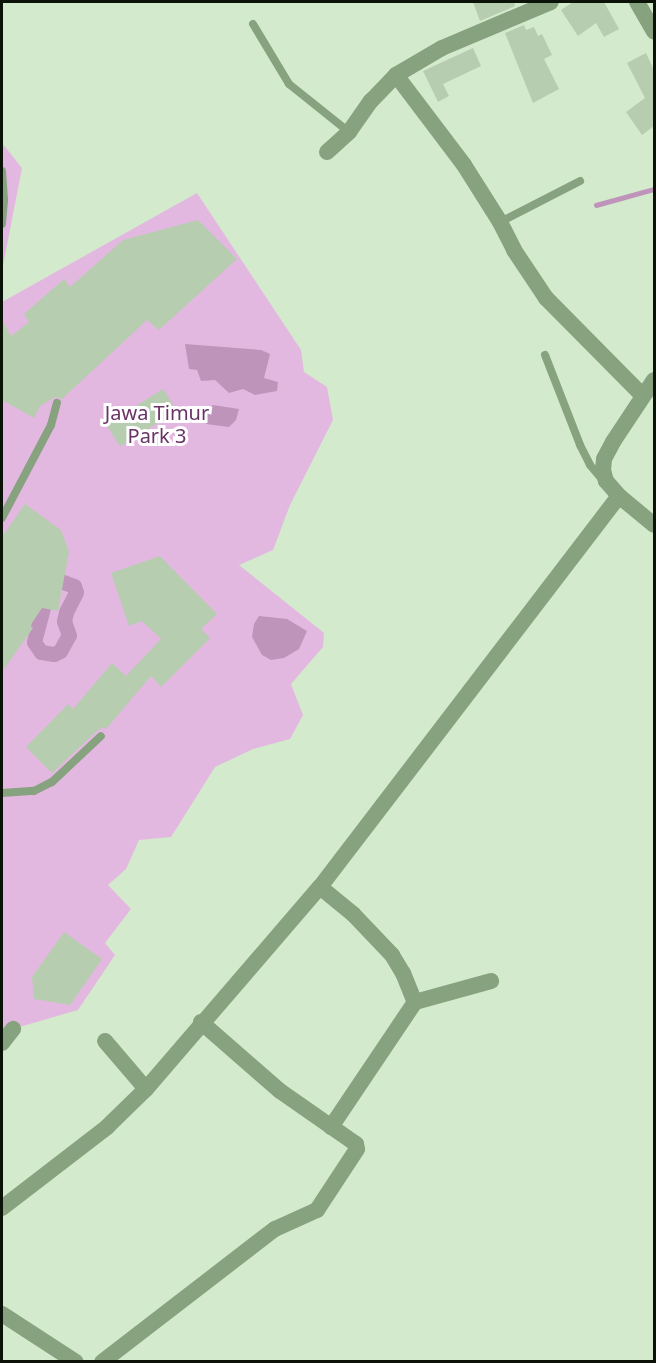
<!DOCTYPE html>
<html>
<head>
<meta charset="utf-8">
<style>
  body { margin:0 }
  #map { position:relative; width:656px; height:1363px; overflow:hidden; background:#d4eacc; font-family:"Noto Sans",sans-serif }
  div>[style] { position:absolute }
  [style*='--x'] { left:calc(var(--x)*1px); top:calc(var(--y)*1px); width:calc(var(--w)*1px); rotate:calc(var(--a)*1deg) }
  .green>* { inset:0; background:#e3b8e0 }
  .water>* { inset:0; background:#be94bb }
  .stream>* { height:4.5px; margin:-2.25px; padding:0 2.25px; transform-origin:2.25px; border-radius:2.25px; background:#be94bb }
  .canal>* { height:15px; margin:-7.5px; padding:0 7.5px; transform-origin:7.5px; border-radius:7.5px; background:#be94bb }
  .building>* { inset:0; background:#b7cdb0; transform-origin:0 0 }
  .lane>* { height:8px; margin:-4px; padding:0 4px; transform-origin:4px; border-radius:4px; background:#87a27e }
  .street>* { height:16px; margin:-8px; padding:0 8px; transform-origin:8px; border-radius:8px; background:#87a27e }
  span { translate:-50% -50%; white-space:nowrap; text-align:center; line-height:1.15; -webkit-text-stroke:6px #fff; paint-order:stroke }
  .park-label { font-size:20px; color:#693366 }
  .frame { position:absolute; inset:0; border:3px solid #0b1309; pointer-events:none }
</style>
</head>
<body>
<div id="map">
  <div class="green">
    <div style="clip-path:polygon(2px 143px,22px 168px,2px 271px)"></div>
    <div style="clip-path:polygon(197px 193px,301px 350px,304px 372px,327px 387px,333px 420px,290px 505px,273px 550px,239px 565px,324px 633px,323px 647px,291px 684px,303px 715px,290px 739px,253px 749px,215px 767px,171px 837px,139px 840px,126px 869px,108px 885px,131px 909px,105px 943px,115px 955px,78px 1010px,2px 1032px,2px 302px)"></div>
  </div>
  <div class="water">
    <div style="clip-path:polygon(185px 344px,261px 350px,270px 354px,264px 378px,278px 382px,277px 391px,255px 395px,243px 389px,229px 393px,215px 380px,201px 381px,197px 370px,189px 369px)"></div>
    <div style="clip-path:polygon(213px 405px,239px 409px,236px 420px,229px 427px,206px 424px,206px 410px)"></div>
    <div style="clip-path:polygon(259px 616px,287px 619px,307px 631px,299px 649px,284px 658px,271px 660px,262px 655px,252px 637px,254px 624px)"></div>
  </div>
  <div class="stream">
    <div style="--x:596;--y:205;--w:60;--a:-15.4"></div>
  </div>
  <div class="canal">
    <div style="--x:43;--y:608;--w:35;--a:105"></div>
    <div style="--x:34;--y:642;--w:12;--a:55"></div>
    <div style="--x:41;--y:652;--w:13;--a:9"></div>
    <div style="--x:54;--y:654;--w:7;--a:-27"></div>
    <div style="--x:60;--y:651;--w:18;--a:-61"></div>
    <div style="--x:69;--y:635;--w:15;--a:-110"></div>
    <div style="--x:64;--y:621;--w:9;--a:-77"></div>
    <div style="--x:66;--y:612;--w:22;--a:-63"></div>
    <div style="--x:76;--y:592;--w:6;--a:-108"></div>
    <div style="--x:74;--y:586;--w:12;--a:-160"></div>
  </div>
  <div class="building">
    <div style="clip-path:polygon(473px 2px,514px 2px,515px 6px,480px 21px)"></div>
    <div style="clip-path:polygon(573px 2px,604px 2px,619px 29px,604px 37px,596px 23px,578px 36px,561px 10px)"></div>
    <div style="clip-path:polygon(524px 25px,526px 30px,534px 27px,538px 36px,542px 34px,552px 55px,544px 59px,559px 89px,533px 103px,505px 33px)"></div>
    <div style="clip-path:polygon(473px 48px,481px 66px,443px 84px,449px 96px,438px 102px,423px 71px)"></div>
    <div style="clip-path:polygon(646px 53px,654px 70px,654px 126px,642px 135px,626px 112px,645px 98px,627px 63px)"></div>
    <div style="clip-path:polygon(198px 220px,237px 259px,159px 330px,147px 320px,62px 399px,55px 397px,40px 406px,34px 418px,2px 400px,2px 320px,11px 336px,29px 322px,24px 314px,64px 279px,70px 287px,123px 240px)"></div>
    <div style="left:163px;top:389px;width:26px;height:67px;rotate:58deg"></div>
    <div style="clip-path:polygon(25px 504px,61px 530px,69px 552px,58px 611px,42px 608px,30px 626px,33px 628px,2px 672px,2px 537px)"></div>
    <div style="clip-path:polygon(160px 556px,217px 614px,201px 629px,210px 638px,161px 687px,151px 676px,106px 729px,103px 727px,97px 731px,52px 773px,26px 747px,68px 704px,73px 709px,112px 663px,126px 676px,161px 639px,142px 621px,129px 626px,111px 573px)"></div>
    <div style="clip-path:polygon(64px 932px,102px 959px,70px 1005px,34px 999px,32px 977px)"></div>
  </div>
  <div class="lane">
    <div style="--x:253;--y:24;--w:70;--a:59"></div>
    <div style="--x:289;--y:84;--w:77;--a:38.7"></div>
    <div style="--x:2;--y:171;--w:29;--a:86"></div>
    <div style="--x:4;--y:200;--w:24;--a:95"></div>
    <div style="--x:500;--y:222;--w:90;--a:-27.1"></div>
    <div style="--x:545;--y:355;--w:97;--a:68.7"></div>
    <div style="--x:580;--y:445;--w:22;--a:63"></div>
    <div style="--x:590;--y:465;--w:17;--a:50"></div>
    <div style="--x:2;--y:518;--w:105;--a:-62.2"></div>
    <div style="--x:51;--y:425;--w:23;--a:-75"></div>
    <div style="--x:2;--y:793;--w:32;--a:-4"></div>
    <div style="--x:34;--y:791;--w:20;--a:-27"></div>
    <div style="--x:52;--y:782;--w:67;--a:-43.2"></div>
  </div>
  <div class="street">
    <div style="--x:637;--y:2;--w:34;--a:60"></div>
    <div style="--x:396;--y:75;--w:113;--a:52.9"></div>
    <div style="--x:464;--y:165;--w:67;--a:57.7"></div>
    <div style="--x:500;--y:222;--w:31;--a:63"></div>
    <div style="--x:514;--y:250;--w:58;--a:56.3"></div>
    <div style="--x:546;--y:298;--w:136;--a:45.3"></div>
    <div style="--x:327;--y:152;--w:30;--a:-42"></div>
    <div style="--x:349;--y:132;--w:38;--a:-55"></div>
    <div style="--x:371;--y:101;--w:36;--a:-46"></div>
    <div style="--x:396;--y:75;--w:53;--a:-30.4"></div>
    <div style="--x:442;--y:48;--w:118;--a:-22.9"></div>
    <div style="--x:654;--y:380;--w:74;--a:123.5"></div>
    <div style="--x:613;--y:442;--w:19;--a:118"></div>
    <div style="--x:604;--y:459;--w:11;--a:95"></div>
    <div style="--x:603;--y:470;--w:11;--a:75"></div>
    <div style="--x:606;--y:481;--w:20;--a:49"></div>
    <div style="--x:619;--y:496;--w:45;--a:39.6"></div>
    <div style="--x:320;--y:887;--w:43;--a:39.3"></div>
    <div style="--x:353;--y:914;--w:57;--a:46.4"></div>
    <div style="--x:392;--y:955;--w:21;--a:59"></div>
    <div style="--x:403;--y:973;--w:31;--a:68"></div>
    <div style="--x:105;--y:1041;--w:63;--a:49.5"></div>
    <div style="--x:2;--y:1043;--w:18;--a:-52"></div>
    <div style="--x:331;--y:1127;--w:151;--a:-56.1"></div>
    <div style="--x:415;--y:1002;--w:79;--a:-15.4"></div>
    <div style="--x:2;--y:1208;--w:133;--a:-37.6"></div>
    <div style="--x:107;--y:1127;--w:54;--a:-44.3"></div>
    <div style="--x:146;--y:1089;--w:267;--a:-49.3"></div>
    <div style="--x:320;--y:887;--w:492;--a:-52.6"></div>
    <div style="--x:2;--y:1314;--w:88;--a:33"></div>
    <div style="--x:102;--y:1362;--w:218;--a:-37.6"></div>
    <div style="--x:275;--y:1229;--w:46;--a:-24.3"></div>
    <div style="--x:317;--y:1210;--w:73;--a:-56.7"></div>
    <div style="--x:357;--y:1149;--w:5;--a:-101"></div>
    <div style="--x:356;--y:1144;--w:93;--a:-145.1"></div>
    <div style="--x:280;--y:1091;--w:105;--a:-138.9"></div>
  </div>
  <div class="park-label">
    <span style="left:157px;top:424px">Jawa Timur<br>Park 3</span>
  </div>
  <div class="frame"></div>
</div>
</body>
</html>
